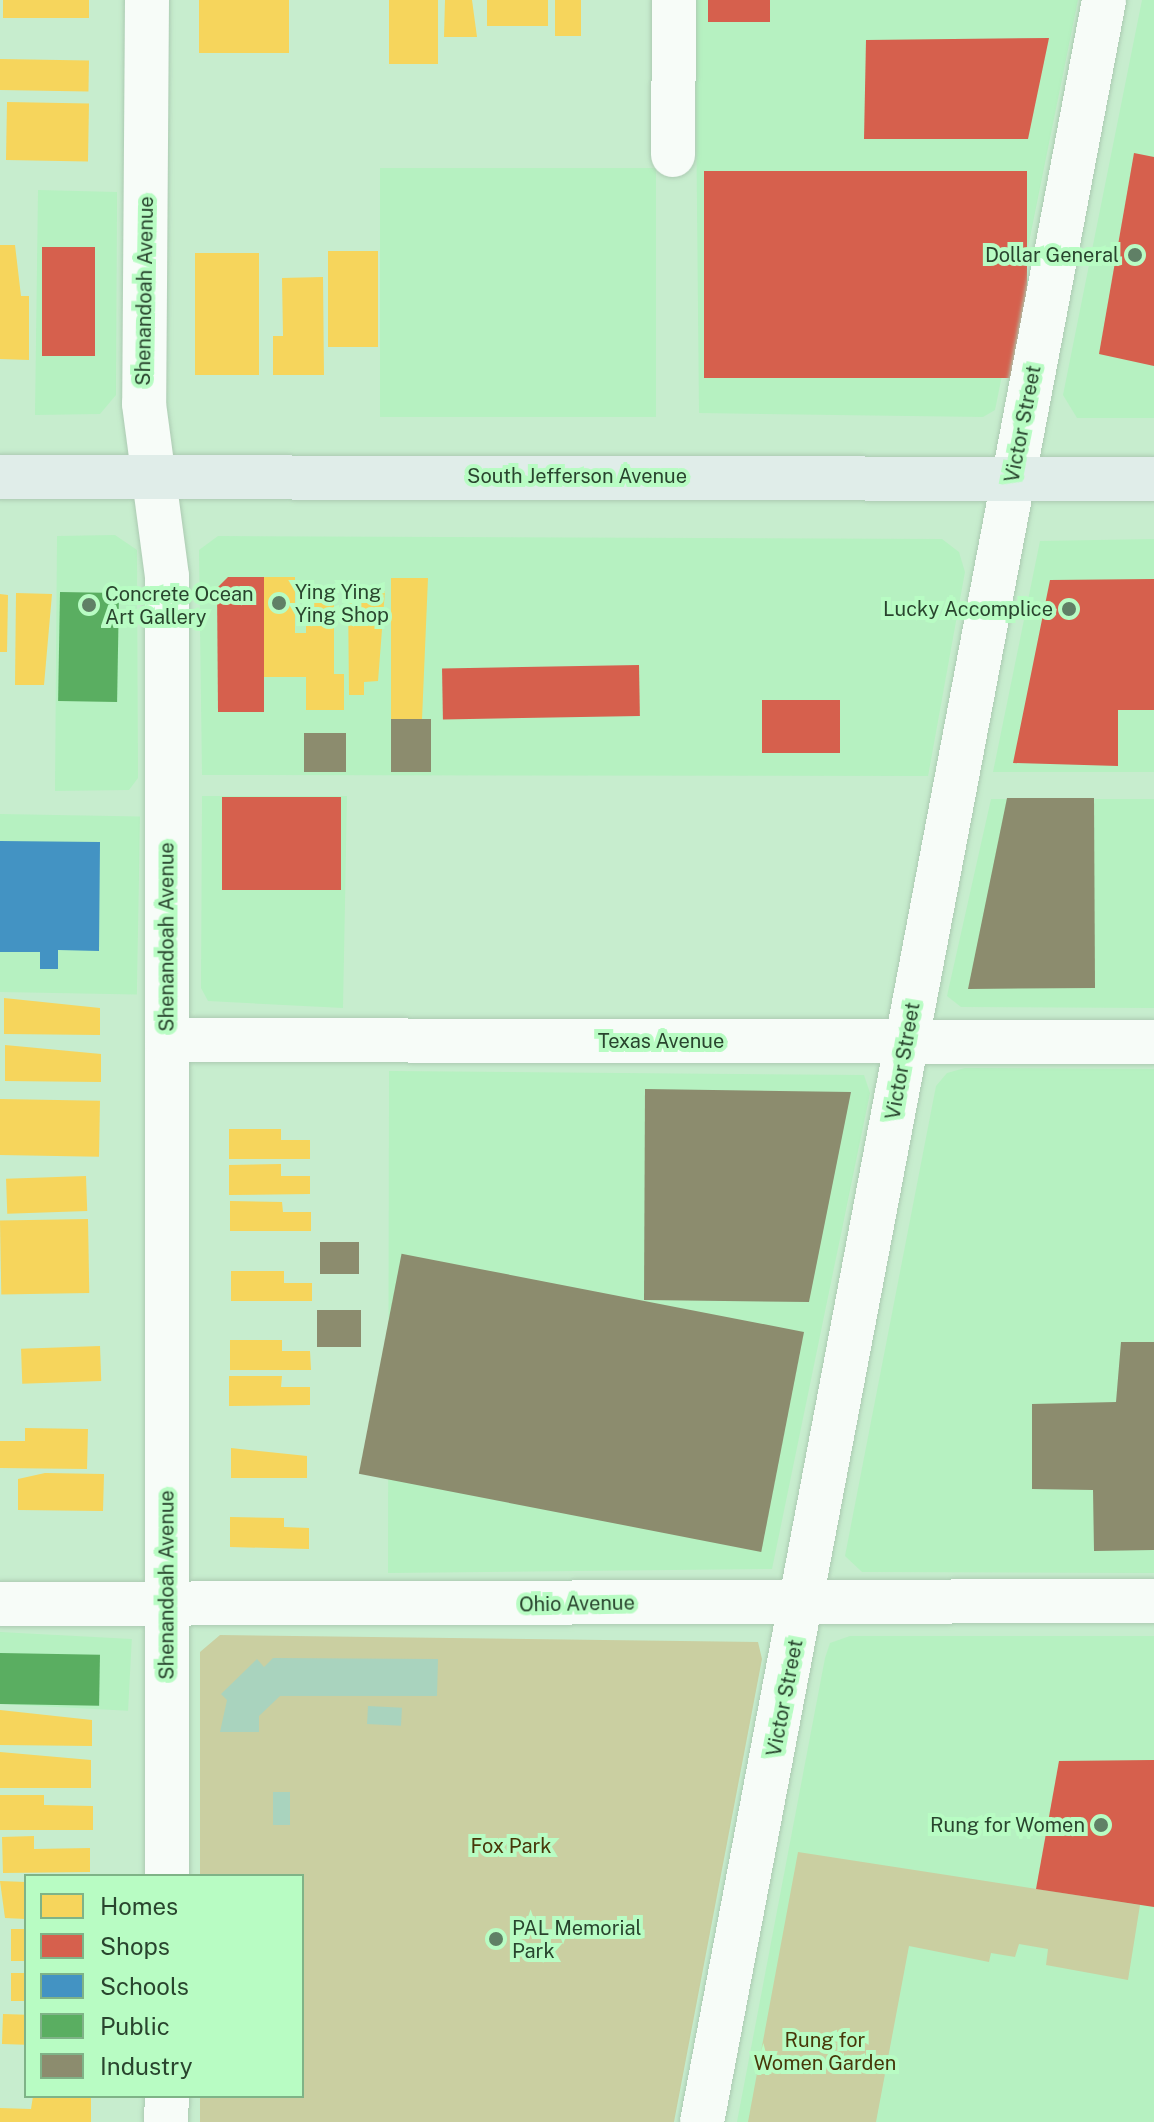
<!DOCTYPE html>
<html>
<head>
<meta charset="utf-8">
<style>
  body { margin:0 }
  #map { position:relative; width:1154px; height:2122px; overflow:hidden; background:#c7edce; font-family:"Public Sans",sans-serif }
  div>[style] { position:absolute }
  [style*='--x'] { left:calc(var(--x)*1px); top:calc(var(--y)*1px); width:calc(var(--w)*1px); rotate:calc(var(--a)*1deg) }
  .built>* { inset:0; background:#b6f1c1; transform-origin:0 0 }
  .green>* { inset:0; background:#cacfa1 }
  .homes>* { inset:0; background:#f6d55c; transform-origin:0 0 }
  .shops>* { inset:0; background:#d6604d; transform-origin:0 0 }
  .schools>* { inset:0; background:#4393c3 }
  .public>* { inset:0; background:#5aae61; transform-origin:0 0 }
  .industry>* { inset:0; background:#8c8c6e; transform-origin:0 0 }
  .building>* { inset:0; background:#a9d3be; transform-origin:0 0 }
  .roads { filter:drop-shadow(0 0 2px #accab2) drop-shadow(0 0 2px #accab2) }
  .minor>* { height:44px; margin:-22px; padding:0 22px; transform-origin:22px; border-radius:22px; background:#f7fcf8 }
  .major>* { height:44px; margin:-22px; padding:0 22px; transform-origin:22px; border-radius:22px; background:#e0ede9 }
  .dots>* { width:22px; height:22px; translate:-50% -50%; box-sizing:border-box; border:4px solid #b8fcc3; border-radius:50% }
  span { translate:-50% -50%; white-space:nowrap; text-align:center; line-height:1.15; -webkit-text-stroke:8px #b8fcc3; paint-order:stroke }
  .poi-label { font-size:20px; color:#29452e }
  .right { translate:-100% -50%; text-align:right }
  .left { translate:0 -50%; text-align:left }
  .street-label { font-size:20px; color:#29452e }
  .park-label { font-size:20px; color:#473709 }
  .legend { position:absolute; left:24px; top:1874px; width:280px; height:224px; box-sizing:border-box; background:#b8fcc3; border:2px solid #7fb387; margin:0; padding:10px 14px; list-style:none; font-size:24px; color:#29452e }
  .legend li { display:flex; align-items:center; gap:16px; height:40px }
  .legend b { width:40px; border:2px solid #7fb387 }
</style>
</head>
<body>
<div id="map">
  <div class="built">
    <div style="clip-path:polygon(695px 0,1078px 0,995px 410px,983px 417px,699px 413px)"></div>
    <div style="clip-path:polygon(1142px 0,1154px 0,1154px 418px,1077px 418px,1063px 395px)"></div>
    <div style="left:380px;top:168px;width:276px;height:249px"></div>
    <div style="clip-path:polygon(38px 190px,117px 192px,116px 395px,100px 414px,35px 415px)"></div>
    <div style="clip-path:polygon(115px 535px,137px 550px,138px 778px,129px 790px,55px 791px,57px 536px)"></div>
    <div style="clip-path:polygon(218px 536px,942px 539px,959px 552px,965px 572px,928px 776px,202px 775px,199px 550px)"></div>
    <div style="clip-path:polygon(1154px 539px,1154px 772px,993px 772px,1040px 541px)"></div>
    <div style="clip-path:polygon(202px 796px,347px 796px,343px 1008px,208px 1001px,201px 988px)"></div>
    <div style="clip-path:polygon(991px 799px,1154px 799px,1154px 1008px,961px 1007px,947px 996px)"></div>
    <div style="left:0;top:814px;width:140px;height:178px;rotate:1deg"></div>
    <div style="clip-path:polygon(965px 1068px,1154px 1069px,1154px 1573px,862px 1572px,845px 1556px,936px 1086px,947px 1073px)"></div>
    <div style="clip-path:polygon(389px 1071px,864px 1075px,870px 1093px,772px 1569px,388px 1573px)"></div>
    <div style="left:0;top:1632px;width:132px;height:72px;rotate:3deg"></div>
    <div style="clip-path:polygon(850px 1636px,1154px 1636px,1154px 2122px,737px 2122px,825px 1658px,830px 1643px)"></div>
  </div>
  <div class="green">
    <div style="clip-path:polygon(220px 1635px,758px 1642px,762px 1659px,674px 2122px,200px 2122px,200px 2096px,302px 2096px,302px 1876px,200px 1876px,200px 1652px)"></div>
    <div style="clip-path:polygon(798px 1852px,1140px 1905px,1128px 1980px,1046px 1965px,1048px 1949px,1019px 1944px,1015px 1957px,991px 1953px,989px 1962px,909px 1946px,876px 2122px,748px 2122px)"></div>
  </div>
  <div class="homes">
    <div style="left:3px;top:0;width:86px;height:18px"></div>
    <div style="left:289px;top:0;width:53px;height:90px;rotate:90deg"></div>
    <div style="left:389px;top:0;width:49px;height:64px"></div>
    <div style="clip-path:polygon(445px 0,472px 0,477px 37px,444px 37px)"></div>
    <div style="left:487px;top:0;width:61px;height:26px"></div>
    <div style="left:555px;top:0;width:26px;height:36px"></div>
    <div style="left:0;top:59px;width:89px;height:31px;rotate:1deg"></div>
    <div style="left:7px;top:102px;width:82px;height:58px;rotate:1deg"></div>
    <div style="clip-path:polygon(0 245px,15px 245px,21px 296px,29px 296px,29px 360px,0 359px)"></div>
    <div style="left:328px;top:251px;width:50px;height:96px"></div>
    <div style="left:195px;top:253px;width:64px;height:122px"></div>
    <div style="clip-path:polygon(323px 277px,324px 375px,273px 375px,273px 336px,283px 336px,282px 278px)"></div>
    <div style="clip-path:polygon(264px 577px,295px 577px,295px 633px,306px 633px,306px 592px,334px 592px,334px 674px,344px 674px,344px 710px,306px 710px,306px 677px,264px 677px)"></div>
    <div style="clip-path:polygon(391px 578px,428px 578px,422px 719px,391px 719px)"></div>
    <div style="clip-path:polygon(385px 591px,378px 681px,364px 682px,364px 695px,349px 695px,348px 592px)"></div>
    <div style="clip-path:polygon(16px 593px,52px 594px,44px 685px,15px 685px)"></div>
    <div style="clip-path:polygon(0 594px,8px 595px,7px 652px,0 652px)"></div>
    <div style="clip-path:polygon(4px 998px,100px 1008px,100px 1035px,4px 1034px)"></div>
    <div style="clip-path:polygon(5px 1045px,101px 1054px,101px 1082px,5px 1081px)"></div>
    <div style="left:0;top:1099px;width:100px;height:56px;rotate:1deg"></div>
    <div style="clip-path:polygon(229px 1129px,281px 1129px,281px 1140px,310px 1140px,310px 1159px,229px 1159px)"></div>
    <div style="clip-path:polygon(281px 1164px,281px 1176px,310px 1176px,310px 1194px,229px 1195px,229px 1165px)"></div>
    <div style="left:86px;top:1176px;width:35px;height:80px;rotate:88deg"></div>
    <div style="clip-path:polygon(230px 1201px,282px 1202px,283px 1212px,311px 1212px,311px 1231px,230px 1231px)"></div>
    <div style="left:88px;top:1219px;width:74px;height:88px;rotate:89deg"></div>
    <div style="clip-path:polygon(231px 1271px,284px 1271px,284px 1283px,312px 1283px,312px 1301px,231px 1301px)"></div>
    <div style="clip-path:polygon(230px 1340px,282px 1340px,282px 1351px,310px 1351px,311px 1370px,230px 1370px)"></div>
    <div style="left:100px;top:1346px;width:35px;height:79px;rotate:88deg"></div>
    <div style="clip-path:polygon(229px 1376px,282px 1376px,281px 1387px,310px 1387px,310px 1405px,229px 1406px)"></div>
    <div style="clip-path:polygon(25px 1428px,88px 1429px,87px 1469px,0 1468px,0 1441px,25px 1441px)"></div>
    <div style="clip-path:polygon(231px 1448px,307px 1456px,307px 1478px,231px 1478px)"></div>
    <div style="clip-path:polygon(45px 1473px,104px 1474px,103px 1511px,18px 1510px,18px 1479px)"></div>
    <div style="clip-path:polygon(230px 1517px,284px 1518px,284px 1527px,309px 1528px,309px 1549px,230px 1547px)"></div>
    <div style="clip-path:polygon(0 1710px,92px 1720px,92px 1746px,0 1745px)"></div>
    <div style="clip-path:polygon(0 1752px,91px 1760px,91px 1788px,0 1788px)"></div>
    <div style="clip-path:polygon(0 1795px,44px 1795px,44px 1805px,93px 1806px,93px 1830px,0 1830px)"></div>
    <div style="clip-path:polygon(34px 1836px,34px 1849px,90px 1848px,90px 1872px,3px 1873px,2px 1837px)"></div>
    <div style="clip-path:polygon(0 1881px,26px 1882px,26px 1919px,5px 1918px)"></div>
    <div style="left:11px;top:1929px;width:15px;height:32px"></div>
    <div style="left:11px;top:1973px;width:15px;height:28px"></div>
    <div style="left:3px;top:2014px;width:23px;height:30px;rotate:2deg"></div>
    <div style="clip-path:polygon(33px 2096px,91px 2098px,91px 2122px,0 2122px,0 2108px,31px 2109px)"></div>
  </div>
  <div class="shops">
    <div style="left:708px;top:0;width:62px;height:22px"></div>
    <div style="clip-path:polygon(1049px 38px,1028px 139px,864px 139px,866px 40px)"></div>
    <div style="clip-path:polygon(1134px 153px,1154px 157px,1154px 366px,1099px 354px)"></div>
    <div style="left:704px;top:171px;width:323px;height:207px"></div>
    <div style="left:42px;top:247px;width:53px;height:109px"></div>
    <div style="clip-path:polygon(228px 577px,264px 577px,264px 712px,218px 712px,217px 588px)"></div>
    <div style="clip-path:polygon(1154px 579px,1154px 710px,1118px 710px,1118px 766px,1013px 763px,1050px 580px)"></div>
    <div style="left:639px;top:665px;width:51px;height:197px;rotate:89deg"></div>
    <div style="left:762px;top:700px;width:78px;height:53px"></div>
    <div style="left:222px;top:797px;width:119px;height:93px"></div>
    <div style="clip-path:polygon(1154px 1760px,1154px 1907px,1036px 1889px,1059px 1761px)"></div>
  </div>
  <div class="schools">
    <div style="clip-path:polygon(0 841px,100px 842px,99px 951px,58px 950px,58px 969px,40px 969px,40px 952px,0 952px)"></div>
  </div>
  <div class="public">
    <div style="left:60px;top:592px;width:59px;height:109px;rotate:1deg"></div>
    <div style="left:0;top:1653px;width:100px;height:51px;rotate:1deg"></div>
  </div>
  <div class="industry">
    <div style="left:391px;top:719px;width:40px;height:53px"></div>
    <div style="left:304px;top:733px;width:42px;height:39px"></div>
    <div style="clip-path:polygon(1007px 798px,1094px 798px,1095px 988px,968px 989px)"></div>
    <div style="clip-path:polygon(645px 1089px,851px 1092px,809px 1302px,644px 1300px)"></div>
    <div style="left:320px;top:1242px;width:39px;height:32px"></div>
    <div style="left:317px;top:1310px;width:44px;height:37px"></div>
    <div style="left:804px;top:1332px;width:224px;height:410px;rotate:101deg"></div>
    <div style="clip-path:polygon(1121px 1342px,1154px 1342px,1154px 1550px,1094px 1551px,1093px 1490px,1032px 1489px,1032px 1404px,1116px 1402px)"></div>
  </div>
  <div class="building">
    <div style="clip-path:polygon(273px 1658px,438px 1659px,437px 1696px,280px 1696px,259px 1716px,259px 1732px,220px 1732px,227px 1700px,221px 1694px,257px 1659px,264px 1667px)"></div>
    <div style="left:368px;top:1706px;width:34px;height:18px;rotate:3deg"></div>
    <div style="left:273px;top:1792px;width:17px;height:33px"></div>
  </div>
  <div class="roads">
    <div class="minor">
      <div style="--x:147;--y:0;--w:404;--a:90.4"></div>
      <div style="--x:144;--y:404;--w:174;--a:82.4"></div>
      <div style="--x:167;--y:576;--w:1300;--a:90"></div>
      <div style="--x:673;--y:155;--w:155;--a:-89.6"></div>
      <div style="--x:167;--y:1040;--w:987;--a:0.12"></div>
      <div style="--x:0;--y:1604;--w:1154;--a:-0.15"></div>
      <div style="--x:166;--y:2122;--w:26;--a:-88"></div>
      <div style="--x:702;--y:2122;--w:2160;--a:-79.27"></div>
    </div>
    <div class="major">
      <div style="--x:0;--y:477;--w:1154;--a:0.1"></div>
    </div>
  </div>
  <div class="dots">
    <div style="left:1135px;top:255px;background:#608066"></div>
    <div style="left:279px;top:603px;background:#608066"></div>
    <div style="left:89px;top:605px;background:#608066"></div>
    <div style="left:1069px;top:609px;background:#608066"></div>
    <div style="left:1101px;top:1825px;background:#608066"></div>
    <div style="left:496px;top:1939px;background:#608066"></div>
  </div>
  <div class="poi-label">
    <span class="right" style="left:1119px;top:255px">Dollar General</span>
    <span class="left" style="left:295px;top:604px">Ying Ying<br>Ying Shop</span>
    <span class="left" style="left:105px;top:606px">Concrete Ocean<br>Art Gallery</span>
    <span class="right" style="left:1053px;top:609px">Lucky Accomplice</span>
    <span class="right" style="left:1085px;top:1825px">Rung for Women</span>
    <span class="left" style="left:512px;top:1940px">PAL Memorial<br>Park</span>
  </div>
  <div class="street-label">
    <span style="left:145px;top:291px;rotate:-89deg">Shenandoah Avenue</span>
    <span style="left:1023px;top:424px;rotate:-79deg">Victor Street</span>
    <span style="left:577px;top:476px">South Jefferson Avenue</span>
    <span style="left:167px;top:937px;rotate:-90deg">Shenandoah Avenue</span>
    <span style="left:661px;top:1041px">Texas Avenue</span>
    <span style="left:903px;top:1061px;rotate:-80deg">Victor Street</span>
    <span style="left:167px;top:1585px;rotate:-90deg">Shenandoah Avenue</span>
    <span style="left:577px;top:1604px;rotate:-1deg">Ohio Avenue</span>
    <span style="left:785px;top:1698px;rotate:-79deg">Victor Street</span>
  </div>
  <div class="park-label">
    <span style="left:511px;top:1846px">Fox Park</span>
    <span style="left:825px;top:2052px">Rung for<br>Women Garden</span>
  </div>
  <ul class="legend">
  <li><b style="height:22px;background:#f6d55c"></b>Homes</li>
  <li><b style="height:22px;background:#d6604d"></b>Shops</li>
  <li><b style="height:22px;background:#4393c3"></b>Schools</li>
  <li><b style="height:22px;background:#5aae61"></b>Public</li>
  <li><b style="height:22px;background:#8c8c6e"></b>Industry</li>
  </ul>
</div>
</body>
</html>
